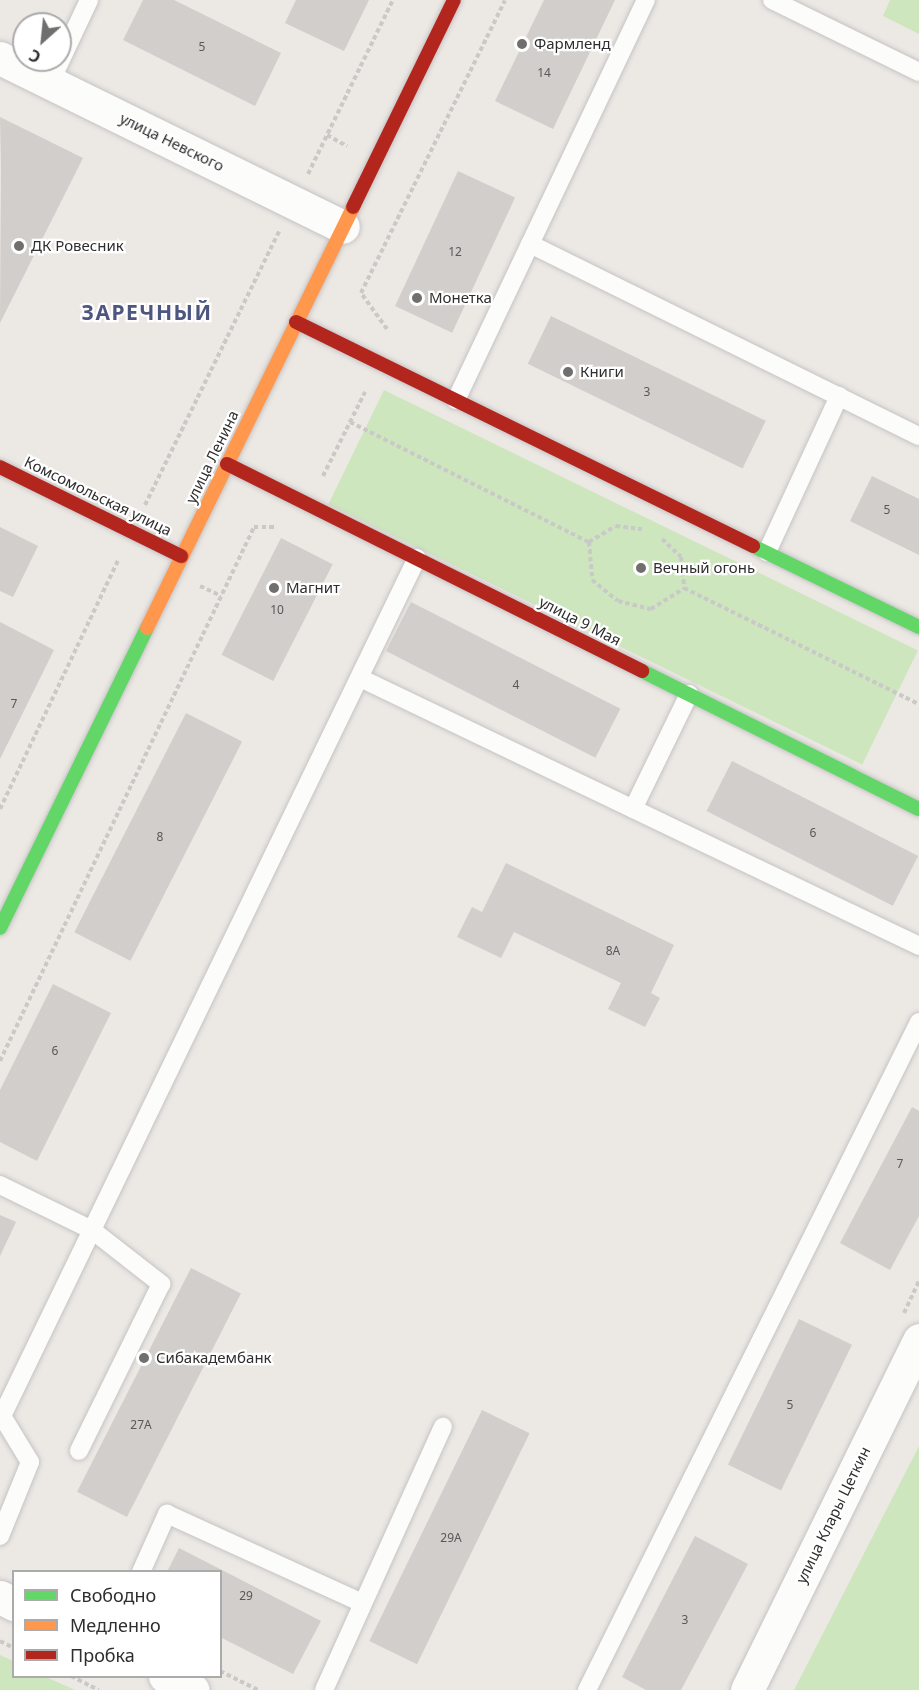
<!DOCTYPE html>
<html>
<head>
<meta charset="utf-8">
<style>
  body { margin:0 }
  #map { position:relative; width:919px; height:1690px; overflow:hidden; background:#ece8e4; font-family:"Noto Sans",sans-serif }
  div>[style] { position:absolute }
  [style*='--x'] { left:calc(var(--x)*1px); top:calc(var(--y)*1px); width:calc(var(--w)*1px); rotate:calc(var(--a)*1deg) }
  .green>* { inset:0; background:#cee6be; transform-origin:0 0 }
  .building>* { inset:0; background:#d1cecb; transform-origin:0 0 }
  .path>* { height:4px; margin-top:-2px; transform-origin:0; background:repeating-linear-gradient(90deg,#c9c9c8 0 4.5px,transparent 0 7.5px) }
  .roads { filter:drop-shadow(0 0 2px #c5c4c5) drop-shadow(0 0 2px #c5c4c5) }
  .lane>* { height:18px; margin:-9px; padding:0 9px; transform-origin:9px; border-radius:9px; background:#fcfcfb }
  .street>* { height:33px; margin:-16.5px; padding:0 16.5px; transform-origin:16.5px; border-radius:16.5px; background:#fcfcfb }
  .fast>* { height:14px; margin:-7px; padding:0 7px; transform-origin:7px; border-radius:7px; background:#63d668 }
  .slow>* { height:14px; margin:-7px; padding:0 7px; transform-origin:7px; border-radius:7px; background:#ff974d }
  .jam>* { height:14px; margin:-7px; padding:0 7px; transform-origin:7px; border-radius:7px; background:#b3261e }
  .dots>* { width:16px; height:16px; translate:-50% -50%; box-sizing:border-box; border:3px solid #fff; border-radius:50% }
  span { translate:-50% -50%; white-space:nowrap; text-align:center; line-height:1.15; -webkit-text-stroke:4.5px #fff; paint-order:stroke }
  .number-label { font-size:12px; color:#585857 }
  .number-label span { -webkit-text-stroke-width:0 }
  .poi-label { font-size:15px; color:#2e2e2e }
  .left { translate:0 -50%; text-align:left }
  .street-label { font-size:15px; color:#2e2e2e }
  .district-label { font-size:21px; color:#4d5680; font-weight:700; letter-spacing:1.5px }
  .legend { position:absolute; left:12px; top:1570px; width:210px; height:108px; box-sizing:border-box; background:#fff; border:2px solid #ababab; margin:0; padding:8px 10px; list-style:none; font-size:18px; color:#2e2e2e }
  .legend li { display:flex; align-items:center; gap:12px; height:30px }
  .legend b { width:30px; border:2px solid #ababab }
  .north { position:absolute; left:12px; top:12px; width:60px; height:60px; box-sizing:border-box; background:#fff; border:2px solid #ababab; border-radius:50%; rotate:207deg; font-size:16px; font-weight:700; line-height:24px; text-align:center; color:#2e2e2e }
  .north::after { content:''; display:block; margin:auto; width:21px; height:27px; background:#706f6e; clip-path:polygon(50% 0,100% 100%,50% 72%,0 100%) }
</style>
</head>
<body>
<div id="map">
  <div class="green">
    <div style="clip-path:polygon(890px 0,919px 0,919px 34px,883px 16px)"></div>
    <div style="left:384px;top:390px;width:594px;height:127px;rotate:26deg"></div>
    <div style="clip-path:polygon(919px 1446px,919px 1690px,794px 1690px)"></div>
    <div style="clip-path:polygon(0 1655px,13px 1661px,14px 1676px,46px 1677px,75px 1690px,0 1690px)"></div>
  </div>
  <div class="building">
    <div style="clip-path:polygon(143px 0,174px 0,281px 53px,255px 106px,123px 40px)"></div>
    <div style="clip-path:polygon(296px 0,369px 0,344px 51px,285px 23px)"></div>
    <div style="clip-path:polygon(544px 0,615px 0,553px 129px,495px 101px)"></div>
    <div style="clip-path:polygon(0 117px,83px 158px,0 323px,1px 168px)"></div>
    <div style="left:458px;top:171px;width:63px;height:149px;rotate:25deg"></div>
    <div style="left:551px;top:316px;width:239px;height:53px;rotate:26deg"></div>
    <div style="clip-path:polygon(872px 476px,919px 499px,919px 555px,850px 521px)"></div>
    <div style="clip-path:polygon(0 527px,38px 546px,13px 597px,0 591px)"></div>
    <div style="left:281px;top:538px;width:58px;height:131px;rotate:27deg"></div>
    <div style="left:411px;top:602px;width:235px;height:55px;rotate:27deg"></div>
    <div style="clip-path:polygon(0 622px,54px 650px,0 759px)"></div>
    <div style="left:186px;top:713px;width:63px;height:246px;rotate:27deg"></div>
    <div style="left:732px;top:761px;width:209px;height:56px;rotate:27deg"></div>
    <div style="clip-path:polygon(506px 863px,674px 945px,651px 993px,660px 998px,645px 1027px,608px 1009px,621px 983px,514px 932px,501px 958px,457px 937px,472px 907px,482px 912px)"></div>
    <div style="clip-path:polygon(53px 984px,111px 1013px,37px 1161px,0 1142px,0 1090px)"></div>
    <div style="clip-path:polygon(912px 1107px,919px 1111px,919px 1216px,890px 1270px,840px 1243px)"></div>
    <div style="clip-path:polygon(0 1215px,16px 1222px,0 1256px)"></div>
    <div style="left:191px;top:1268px;width:56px;height:251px;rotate:27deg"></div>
    <div style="left:799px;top:1319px;width:59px;height:162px;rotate:26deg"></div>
    <div style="left:482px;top:1410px;width:53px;height:257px;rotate:26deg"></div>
    <div style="clip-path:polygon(695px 1536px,748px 1564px,681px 1690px,646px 1690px,622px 1677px)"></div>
    <div style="clip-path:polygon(179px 1548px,321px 1621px,293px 1674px,220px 1637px,220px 1572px,167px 1572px)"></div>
  </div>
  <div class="path">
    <div style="--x:327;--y:135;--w:23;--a:29"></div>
    <div style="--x:308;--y:174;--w:194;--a:-64"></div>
    <div style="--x:387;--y:329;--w:44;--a:-125.8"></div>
    <div style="--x:361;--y:293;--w:326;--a:-63.8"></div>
    <div style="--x:350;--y:422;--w:267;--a:26.7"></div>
    <div style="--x:589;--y:542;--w:31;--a:-31"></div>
    <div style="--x:616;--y:526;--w:26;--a:7"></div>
    <div style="--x:323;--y:476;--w:94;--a:-63.4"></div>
    <div style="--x:145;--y:505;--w:305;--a:-63.9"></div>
    <div style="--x:662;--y:539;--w:26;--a:43"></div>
    <div style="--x:681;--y:557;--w:31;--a:84"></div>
    <div style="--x:684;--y:588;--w:262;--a:26.3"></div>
    <div style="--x:589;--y:542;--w:38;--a:85"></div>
    <div style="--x:592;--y:580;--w:33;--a:39"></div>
    <div style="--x:618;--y:601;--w:34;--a:14"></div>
    <div style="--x:651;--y:609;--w:39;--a:-32"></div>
    <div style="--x:200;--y:586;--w:23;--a:25"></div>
    <div style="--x:0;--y:809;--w:276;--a:-64.6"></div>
    <div style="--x:0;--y:1061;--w:591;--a:-64.56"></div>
    <div style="--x:254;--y:527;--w:23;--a:0"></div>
    <div style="--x:904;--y:1313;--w:35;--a:-65"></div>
    <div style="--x:0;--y:1641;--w:16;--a:27"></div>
    <div style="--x:220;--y:1671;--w:42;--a:26.6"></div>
    <div style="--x:71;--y:1676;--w:31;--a:27"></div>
  </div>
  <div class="roads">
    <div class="lane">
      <div style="--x:772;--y:0;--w:164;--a:26.1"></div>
      <div style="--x:50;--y:83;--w:92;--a:-64.8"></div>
      <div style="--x:530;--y:244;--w:434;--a:26.3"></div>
      <div style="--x:456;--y:400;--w:443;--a:-64.6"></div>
      <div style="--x:767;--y:552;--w:172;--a:-65.2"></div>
      <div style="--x:360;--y:678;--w:620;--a:25.61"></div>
      <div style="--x:633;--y:809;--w:128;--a:-64"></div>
      <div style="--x:0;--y:1185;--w:102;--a:26.1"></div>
      <div style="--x:92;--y:1230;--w:88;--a:38"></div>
      <div style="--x:161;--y:1284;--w:186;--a:116.2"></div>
      <div style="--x:0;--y:1536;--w:80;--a:-67.9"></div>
      <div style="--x:30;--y:1462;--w:54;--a:-121.3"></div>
      <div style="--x:2;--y:1416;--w:953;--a:-64.19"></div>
      <div style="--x:141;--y:1572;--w:64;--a:-65.9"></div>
      <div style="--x:167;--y:1514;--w:214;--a:24.5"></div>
      <div style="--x:324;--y:1690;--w:289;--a:-65.7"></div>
      <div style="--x:587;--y:1690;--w:746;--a:-63.57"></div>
    </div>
    <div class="street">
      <div style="--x:0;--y:58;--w:382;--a:26.2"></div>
      <div style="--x:0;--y:1597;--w:16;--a:27"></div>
      <div style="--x:165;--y:1676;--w:31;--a:27"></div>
      <div style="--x:747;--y:1690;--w:390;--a:-63.8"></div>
    </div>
    <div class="fast">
      <div style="--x:753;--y:546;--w:185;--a:26"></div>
      <div style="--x:642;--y:671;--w:309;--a:26.5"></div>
      <div style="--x:0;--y:928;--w:334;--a:-63.9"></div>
    </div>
    <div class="slow">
      <div style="--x:147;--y:628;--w:469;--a:-63.9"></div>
    </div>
    <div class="jam">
      <div style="--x:353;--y:207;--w:230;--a:-64"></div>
      <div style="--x:296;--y:322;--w:509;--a:26.11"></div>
      <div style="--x:227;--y:464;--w:464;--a:26.5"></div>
      <div style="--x:0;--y:467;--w:202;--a:26.2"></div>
    </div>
  </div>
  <div class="dots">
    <div style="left:522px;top:44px;background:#706f6e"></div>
    <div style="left:19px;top:246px;background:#706f6e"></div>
    <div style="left:417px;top:298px;background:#706f6e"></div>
    <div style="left:568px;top:372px;background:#706f6e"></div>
    <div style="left:641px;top:568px;background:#706f6e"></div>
    <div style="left:274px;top:588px;background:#706f6e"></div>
    <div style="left:144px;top:1358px;background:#706f6e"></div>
  </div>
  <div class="number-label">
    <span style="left:202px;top:47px">5</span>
    <span style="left:544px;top:73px">14</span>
    <span style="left:455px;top:252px">12</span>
    <span style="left:647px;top:392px">3</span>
    <span style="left:887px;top:510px">5</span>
    <span style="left:277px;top:610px">10</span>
    <span style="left:516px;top:685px">4</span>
    <span style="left:14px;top:704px">7</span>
    <span style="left:813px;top:833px">6</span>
    <span style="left:160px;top:837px">8</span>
    <span style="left:613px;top:951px">8А</span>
    <span style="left:55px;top:1051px">6</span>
    <span style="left:900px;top:1164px">7</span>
    <span style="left:790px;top:1405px">5</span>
    <span style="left:141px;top:1425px">27А</span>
    <span style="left:451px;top:1538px">29А</span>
    <span style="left:246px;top:1596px">29</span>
    <span style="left:685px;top:1620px">3</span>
  </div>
  <div class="poi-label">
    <span class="left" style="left:534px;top:44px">Фармленд</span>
    <span class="left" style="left:31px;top:246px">ДК Ровесник</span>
    <span class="left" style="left:429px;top:298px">Монетка</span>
    <span class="left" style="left:580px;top:372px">Книги</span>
    <span class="left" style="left:653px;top:568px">Вечный огонь</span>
    <span class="left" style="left:286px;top:588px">Магнит</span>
    <span class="left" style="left:156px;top:1358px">Сибакадембанк</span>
  </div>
  <div class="street-label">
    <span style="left:172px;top:142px;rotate:26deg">улица Невского</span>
    <span style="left:212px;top:457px;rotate:-64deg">улица Ленина</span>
    <span style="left:98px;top:496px;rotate:26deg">Комсомольская улица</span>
    <span style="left:580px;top:621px;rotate:27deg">улица 9 Мая</span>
    <span style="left:833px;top:1515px;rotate:-64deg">улица Клары Цеткин</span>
  </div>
  <div class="district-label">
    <span style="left:147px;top:312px">ЗАРЕЧНЫЙ</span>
  </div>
  <ul class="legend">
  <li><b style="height:8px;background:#63d668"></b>Свободно</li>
  <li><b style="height:8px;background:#ff974d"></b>Медленно</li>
  <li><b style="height:8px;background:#b3261e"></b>Пробка</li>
  </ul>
  <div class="north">С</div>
</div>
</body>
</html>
